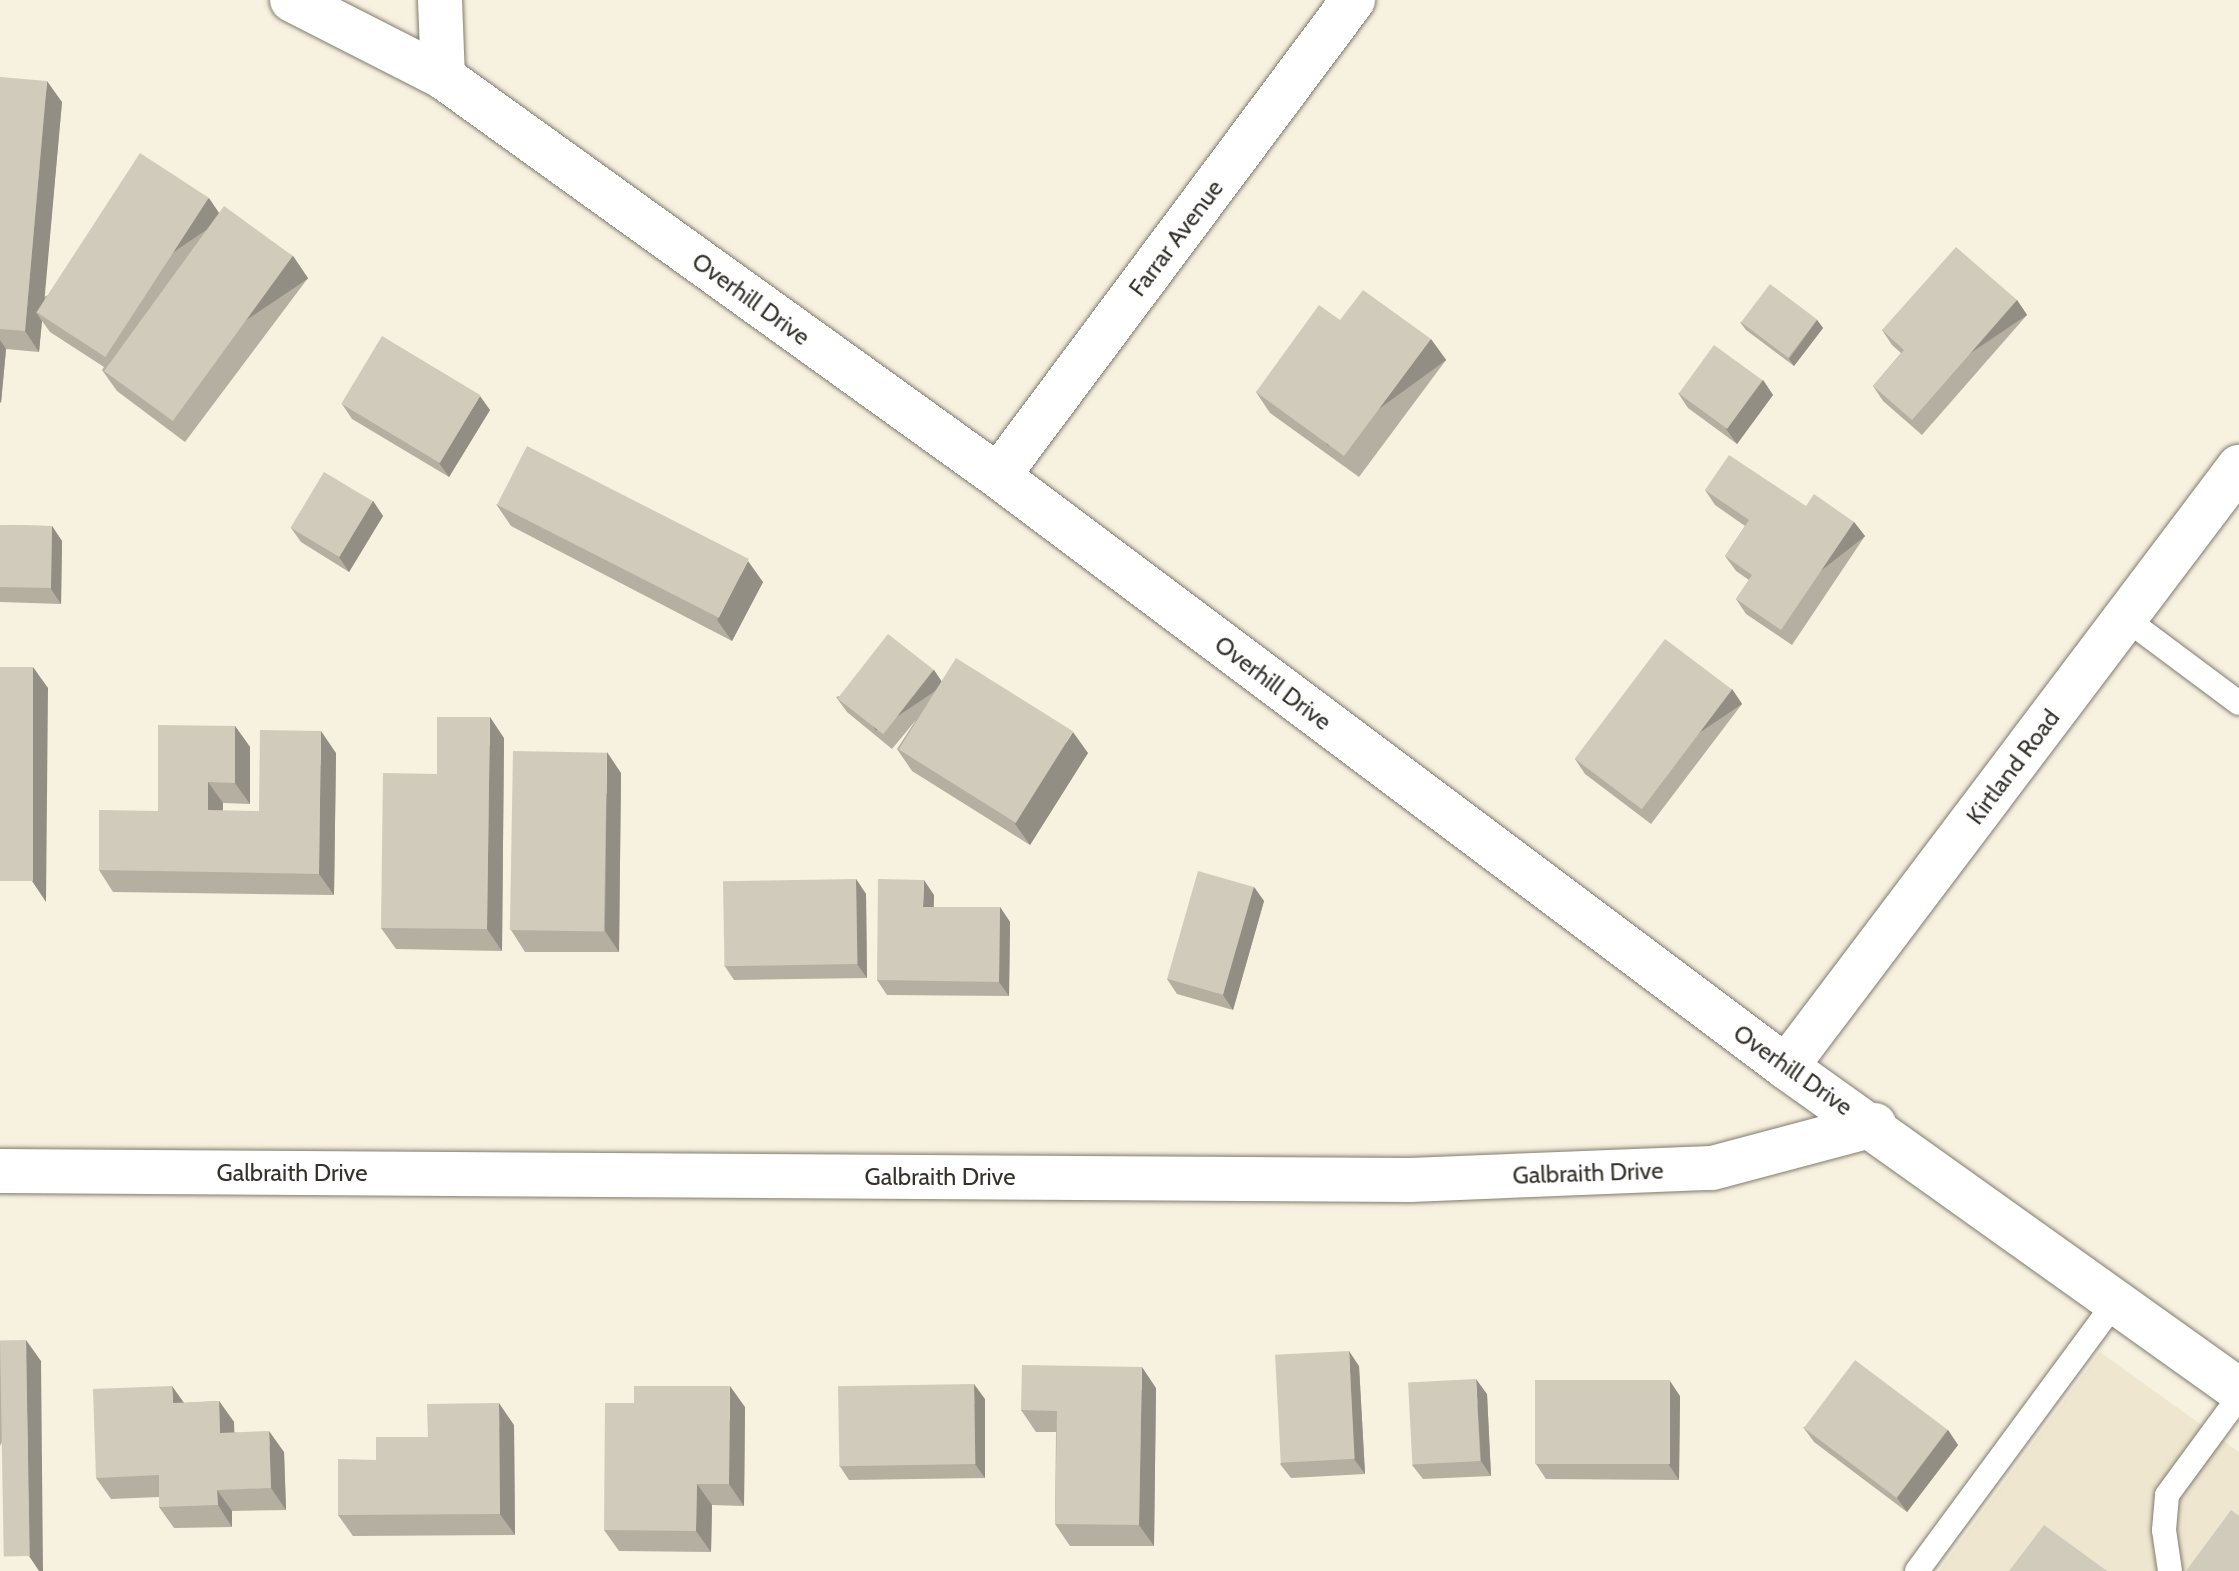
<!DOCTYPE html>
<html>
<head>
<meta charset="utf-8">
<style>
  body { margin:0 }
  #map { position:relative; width:2239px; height:1571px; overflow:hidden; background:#f7f1e0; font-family:Cabin,sans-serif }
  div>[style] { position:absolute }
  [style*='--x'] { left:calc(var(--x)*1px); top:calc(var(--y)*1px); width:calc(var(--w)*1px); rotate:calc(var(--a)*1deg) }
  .built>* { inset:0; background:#eee6cf }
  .roads { filter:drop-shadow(0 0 2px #817b6d) drop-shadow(0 0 2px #817b6d) }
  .lane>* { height:24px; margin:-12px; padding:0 12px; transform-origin:12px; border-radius:12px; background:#fff }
  .street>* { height:44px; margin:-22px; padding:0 22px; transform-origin:22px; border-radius:22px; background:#fff }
  .wall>* { inset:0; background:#b4afa1; transform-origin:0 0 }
  .shaded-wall>* { inset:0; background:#928e83; transform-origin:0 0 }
  .building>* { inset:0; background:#d1cbbb; transform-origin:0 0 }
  span { translate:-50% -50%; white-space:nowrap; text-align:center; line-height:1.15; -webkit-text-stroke:8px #fff; paint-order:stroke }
  .street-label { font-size:24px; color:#34322b }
</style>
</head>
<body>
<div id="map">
  <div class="built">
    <div style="clip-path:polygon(2100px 1352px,2239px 1452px,2239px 1571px,1939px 1571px)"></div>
  </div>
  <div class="roads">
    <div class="lane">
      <div style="--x:2125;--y:618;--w:142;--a:36.7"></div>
      <div style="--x:1917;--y:1571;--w:330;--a:-53.6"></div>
      <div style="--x:2170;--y:1571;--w:41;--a:-98.3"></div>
      <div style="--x:2164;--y:1530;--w:35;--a:-85"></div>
      <div style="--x:2167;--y:1495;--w:122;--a:-53.7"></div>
    </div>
    <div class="street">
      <div style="--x:292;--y:0;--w:169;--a:27"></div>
      <div style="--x:443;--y:77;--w:684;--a:35.71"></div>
      <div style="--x:998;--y:476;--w:985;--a:36.87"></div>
      <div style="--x:1786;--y:1067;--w:556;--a:35.49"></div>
      <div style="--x:440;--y:0;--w:77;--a:87.8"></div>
      <div style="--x:998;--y:476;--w:594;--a:-53.28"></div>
      <div style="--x:1786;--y:1067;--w:752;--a:-52.95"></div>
      <div style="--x:0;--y:1171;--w:1410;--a:0.37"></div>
      <div style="--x:1410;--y:1180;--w:302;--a:-2.3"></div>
      <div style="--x:1712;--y:1168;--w:168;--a:-14.9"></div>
    </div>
  </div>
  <div class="wall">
    <div style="clip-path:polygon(0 77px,62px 102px,44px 297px,219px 213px,293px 256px,308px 278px,185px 442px,117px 391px,102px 370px,104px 367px,50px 332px,42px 321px,39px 352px,6px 349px,1px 403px,0 402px)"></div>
    <div style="clip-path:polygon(2017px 300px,2027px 315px,1922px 435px,1883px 401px,1873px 386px,1901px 353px,1892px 345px,1882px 330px)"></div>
    <div style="clip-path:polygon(1340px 320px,1446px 360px,1359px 477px,1270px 413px,1256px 392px)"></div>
    <div style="clip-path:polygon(1817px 320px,1823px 328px,1794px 366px,1746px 330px,1740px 322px)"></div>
    <div style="clip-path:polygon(1763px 380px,1773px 395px,1737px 444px,1688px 408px,1678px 393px)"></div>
    <div style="clip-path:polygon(342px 404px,490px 410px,449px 477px,352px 419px)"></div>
    <div style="clip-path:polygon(1705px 490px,1806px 506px,1854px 522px,1865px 536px,1792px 645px,1746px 614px,1736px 599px,1749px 580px,1736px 571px,1725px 556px,1745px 526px,1715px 505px)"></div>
    <div style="clip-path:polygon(373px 501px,383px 516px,349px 572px,301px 542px,291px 528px)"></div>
    <div style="clip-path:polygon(496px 504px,763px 582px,732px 641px,511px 526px)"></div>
    <div style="clip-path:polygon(0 525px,52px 526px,62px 541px,61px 604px,0 602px)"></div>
    <div style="left:0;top:667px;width:52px;height:235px;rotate:24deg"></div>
    <div style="clip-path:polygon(934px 670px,941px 681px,1088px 753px,1030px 845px,912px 771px,897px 749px,916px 720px,892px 749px,847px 712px,836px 697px)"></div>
    <div style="clip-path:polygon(1732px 689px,1742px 704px,1651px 824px,1585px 774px,1575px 759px)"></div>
    <div style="clip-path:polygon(235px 726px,250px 747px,250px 804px,223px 803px,223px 811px,259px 811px,336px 753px,334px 895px,113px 892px,99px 870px,158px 811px)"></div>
    <div style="clip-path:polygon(504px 738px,502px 951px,396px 949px,381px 928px,437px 774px)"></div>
    <div style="clip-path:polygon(621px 773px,619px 952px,525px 952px,511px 930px)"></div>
    <div style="clip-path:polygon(856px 879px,866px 894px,867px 978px,734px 980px,724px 965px)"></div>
    <div style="clip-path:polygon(1254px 887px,1264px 901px,1233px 1010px,1177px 994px,1167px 979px)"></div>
    <div style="clip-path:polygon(934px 895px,934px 907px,1000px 907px,1010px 922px,1009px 996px,887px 995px,877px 980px)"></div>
    <div style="left:0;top:1341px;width:46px;height:230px;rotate:26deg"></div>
    <div style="clip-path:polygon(1359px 1366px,1365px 1474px,1291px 1478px,1280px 1464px)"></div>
    <div style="clip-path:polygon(1156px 1388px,1154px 1546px,1070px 1546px,1055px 1524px,1056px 1432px,1036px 1432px,1021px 1410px)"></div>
    <div style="clip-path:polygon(1487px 1394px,1491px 1476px,1423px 1479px,1412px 1465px)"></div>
    <div style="clip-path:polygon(1680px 1396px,1679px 1480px,1546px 1479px,1536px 1464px)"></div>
    <div style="clip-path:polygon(985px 1399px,985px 1478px,849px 1480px,839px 1465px)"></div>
    <div style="clip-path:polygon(219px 1401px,234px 1422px,234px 1432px,284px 1452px,286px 1510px,232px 1511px,232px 1527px,174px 1528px,159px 1507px,159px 1497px,111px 1499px,96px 1478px,184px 1403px)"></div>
    <div style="clip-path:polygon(745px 1407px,744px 1506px,712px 1505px,711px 1552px,619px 1551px,604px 1530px)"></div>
    <div style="clip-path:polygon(514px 1425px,515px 1535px,353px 1536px,338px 1515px,376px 1460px,428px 1437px)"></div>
    <div style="clip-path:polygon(1803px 1427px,1948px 1430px,1958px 1445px,1907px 1512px,1814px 1442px)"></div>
  </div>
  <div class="shaded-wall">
    <div style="clip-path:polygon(47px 81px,62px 102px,43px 316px,35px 311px,42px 321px,39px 352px,25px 331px)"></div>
    <div style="left:209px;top:198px;width:25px;height:190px;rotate:56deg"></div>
    <div style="left:293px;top:256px;width:27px;height:206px;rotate:56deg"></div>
    <div style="left:2017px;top:300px;width:18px;height:159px;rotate:56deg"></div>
    <div style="clip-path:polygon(1817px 320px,1823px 328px,1794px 366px,1789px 359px)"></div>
    <div style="left:1431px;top:339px;width:26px;height:146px;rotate:54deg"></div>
    <div style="clip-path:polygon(0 340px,6px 349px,1px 403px,0 401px)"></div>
    <div style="clip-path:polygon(1763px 380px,1773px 395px,1737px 444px,1726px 429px)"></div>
    <div style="clip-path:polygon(480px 396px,490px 410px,449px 477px,439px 463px)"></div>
    <div style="clip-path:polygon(373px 501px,383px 516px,349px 572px,339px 557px)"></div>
    <div style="left:1854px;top:522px;width:18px;height:130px;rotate:52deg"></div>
    <div style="clip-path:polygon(52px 526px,62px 541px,61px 604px,51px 589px)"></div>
    <div style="clip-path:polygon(748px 561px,763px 582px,732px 641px,717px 620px)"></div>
    <div style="clip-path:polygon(33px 667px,48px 688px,46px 902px,32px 881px)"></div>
    <div style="left:934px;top:670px;width:18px;height:82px;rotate:56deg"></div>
    <div style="left:1732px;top:689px;width:18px;height:151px;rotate:56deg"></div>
    <div style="clip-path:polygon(490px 717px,504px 738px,502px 951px,487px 929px)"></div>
    <div style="clip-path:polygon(235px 726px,250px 747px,250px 804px,235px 783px)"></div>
    <div style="clip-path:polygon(321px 731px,336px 753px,334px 895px,319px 874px)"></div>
    <div style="clip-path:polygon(1073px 732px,1088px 753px,1030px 845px,1015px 824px)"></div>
    <div style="clip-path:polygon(607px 752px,621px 773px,619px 952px,605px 931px)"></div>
    <div style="clip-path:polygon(208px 782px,223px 803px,222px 832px,208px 810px)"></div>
    <div style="clip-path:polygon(856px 879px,866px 894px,867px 978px,857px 964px)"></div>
    <div style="clip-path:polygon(924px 880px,934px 895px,933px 921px,923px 907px)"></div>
    <div style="clip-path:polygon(1254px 887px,1264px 901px,1233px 1010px,1223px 995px)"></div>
    <div style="clip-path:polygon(1000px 907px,1010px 922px,1009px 996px,999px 982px)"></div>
    <div style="clip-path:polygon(26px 1340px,41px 1361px,43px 1571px,39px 1571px,29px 1556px)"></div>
    <div style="clip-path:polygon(1349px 1351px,1359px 1366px,1365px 1474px,1354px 1459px)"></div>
    <div style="clip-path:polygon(1142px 1367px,1156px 1388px,1154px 1546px,1139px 1525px)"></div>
    <div style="clip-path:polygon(1476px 1379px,1487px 1394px,1491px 1476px,1481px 1461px)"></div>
    <div style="clip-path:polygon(1670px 1381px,1680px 1396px,1679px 1480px,1669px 1465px)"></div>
    <div style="clip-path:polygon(974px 1384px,985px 1399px,985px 1478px,975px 1464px)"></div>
    <div style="clip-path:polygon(172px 1386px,187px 1407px,173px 1403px)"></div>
    <div style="clip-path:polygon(730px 1386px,745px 1407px,744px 1506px,729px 1484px)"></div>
    <div style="clip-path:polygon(219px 1401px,234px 1422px,235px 1454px,220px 1433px)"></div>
    <div style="clip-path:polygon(499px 1403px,514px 1425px,515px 1535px,500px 1514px)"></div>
    <div style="clip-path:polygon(1948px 1430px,1958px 1445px,1907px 1512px,1897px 1498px)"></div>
    <div style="clip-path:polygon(269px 1431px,284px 1452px,286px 1510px,271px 1488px)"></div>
    <div style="clip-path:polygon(697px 1484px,712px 1505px,711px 1552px,696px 1531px)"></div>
    <div style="clip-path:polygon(217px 1490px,232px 1511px,232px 1527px,218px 1505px)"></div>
  </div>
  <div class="building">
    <div style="clip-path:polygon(0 77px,47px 81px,25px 331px,0 329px)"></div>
    <div style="left:140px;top:153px;width:82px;height:190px;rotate:33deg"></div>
    <div style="left:224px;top:206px;width:85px;height:204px;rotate:36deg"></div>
    <div style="clip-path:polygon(1956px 247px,2017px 300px,1912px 420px,1873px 386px,1904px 350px,1882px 330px)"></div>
    <div style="left:1770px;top:284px;width:59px;height:48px;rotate:37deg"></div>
    <div style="clip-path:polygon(1363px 290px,1431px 339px,1344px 456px,1256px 392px,1319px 305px,1340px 320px)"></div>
    <div style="left:382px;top:336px;width:115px;height:79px;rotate:31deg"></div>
    <div style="left:1714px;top:345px;width:60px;height:60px;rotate:36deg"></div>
    <div style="left:527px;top:446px;width:249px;height:66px;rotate:27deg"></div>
    <div style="clip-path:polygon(1729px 455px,1806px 506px,1814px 494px,1854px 522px,1781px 630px,1736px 599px,1752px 575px,1725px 556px,1749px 520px,1705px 490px)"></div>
    <div style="left:324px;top:472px;width:57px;height:65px;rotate:31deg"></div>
    <div style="left:0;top:525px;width:52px;height:62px;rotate:1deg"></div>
    <div style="left:888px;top:634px;width:58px;height:82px;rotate:38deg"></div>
    <div style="left:1665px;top:639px;width:84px;height:150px;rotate:37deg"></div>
    <div style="left:956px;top:658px;width:138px;height:108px;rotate:32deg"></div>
    <div style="left:0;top:667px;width:33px;height:214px"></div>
    <div style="clip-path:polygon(437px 717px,490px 717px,487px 929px,381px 928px,383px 773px,437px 774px)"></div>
    <div style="clip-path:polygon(158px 725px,235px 726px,235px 783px,208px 782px,208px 810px,259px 811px,260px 730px,321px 731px,319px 874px,99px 870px,99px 810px,158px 811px)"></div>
    <div style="left:513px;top:751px;width:94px;height:179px;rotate:1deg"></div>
    <div style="left:1198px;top:871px;width:58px;height:112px;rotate:16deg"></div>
    <div style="left:856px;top:879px;width:85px;height:133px;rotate:89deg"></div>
    <div style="clip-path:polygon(878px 879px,924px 880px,923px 907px,1000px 907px,999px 982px,877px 980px)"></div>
    <div style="left:26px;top:1340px;width:216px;height:26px;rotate:89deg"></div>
    <div style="left:1349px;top:1351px;width:108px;height:74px;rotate:87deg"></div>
    <div style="left:1855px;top:1360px;width:116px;height:85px;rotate:37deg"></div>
    <div style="clip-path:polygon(1022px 1365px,1142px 1367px,1139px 1525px,1055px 1524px,1057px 1411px,1021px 1410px)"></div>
    <div style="left:1476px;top:1379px;width:82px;height:68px;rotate:87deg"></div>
    <div style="left:1535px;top:1380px;width:135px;height:84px"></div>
    <div style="left:974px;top:1384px;width:80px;height:136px;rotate:89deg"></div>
    <div style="clip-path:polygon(172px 1386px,173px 1403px,219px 1401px,220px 1433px,269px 1431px,271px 1488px,217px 1490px,218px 1505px,159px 1507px,159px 1475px,96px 1478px,93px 1389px)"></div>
    <div style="clip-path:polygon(634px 1386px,730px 1386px,729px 1484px,697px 1484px,696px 1531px,604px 1530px,605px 1403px,634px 1403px)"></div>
    <div style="clip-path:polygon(499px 1403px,500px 1514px,338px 1515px,338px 1459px,376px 1460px,376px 1437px,428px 1437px,427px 1404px)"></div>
    <div style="clip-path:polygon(2231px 1510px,2239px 1516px,2239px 1571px,2186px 1571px)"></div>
    <div style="clip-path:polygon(2044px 1525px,2107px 1571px,2009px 1571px)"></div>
  </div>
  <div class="street-label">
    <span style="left:1176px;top:238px;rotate:-53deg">Farrar Avenue</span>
    <span style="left:751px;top:299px;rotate:36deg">Overhill Drive</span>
    <span style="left:1273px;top:683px;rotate:37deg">Overhill Drive</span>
    <span style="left:2013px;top:767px;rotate:-53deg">Kirtland Road</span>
    <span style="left:1793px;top:1070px;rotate:35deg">Overhill Drive</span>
    <span style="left:292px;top:1173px">Galbraith Drive</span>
    <span style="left:1588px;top:1173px;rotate:-2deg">Galbraith Drive</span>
    <span style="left:940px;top:1177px">Galbraith Drive</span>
  </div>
</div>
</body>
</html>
